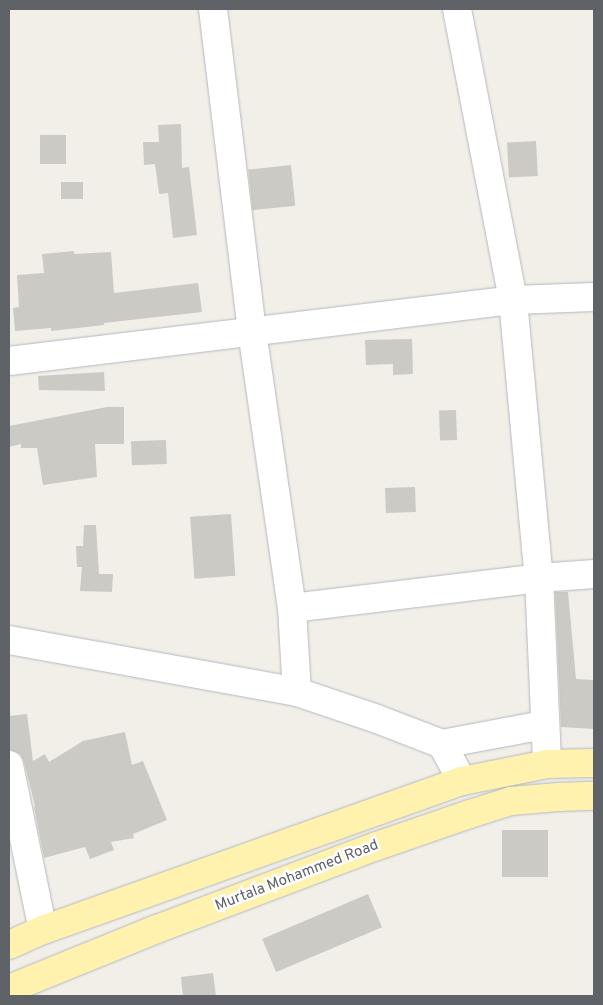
<!DOCTYPE html>
<html>
<head>
<meta charset="utf-8">
<style>
  body { margin:0 }
  #map { position:relative; width:603px; height:1005px; overflow:hidden; background:#f1efe8; font-family:Overpass,sans-serif }
  div>[style] { position:absolute }
  [style*='--x'] { left:calc(var(--x)*1px); top:calc(var(--y)*1px); width:calc(var(--w)*1px); rotate:calc(var(--a)*1deg) }
  .building>* { inset:0; background:#cccac5; transform-origin:0 0 }
  .roads { filter:drop-shadow(0 0 1px #b5b8bc) drop-shadow(0 0 1px #b5b8bc) }
  .minor>* { height:28px; margin:-14px; padding:0 14px; transform-origin:14px; border-radius:14px; background:#fff }
  .major>* { height:28px; margin:-14px; padding:0 14px; transform-origin:14px; border-radius:14px; background:#fff2af }
  span { translate:-50% -50%; white-space:nowrap; text-align:center; line-height:1.15; -webkit-text-stroke:5px #fff; paint-order:stroke }
  .street-label { font-size:15px; color:#5f6368 }
  .frame { position:absolute; inset:0; border:10px solid #5f6368; pointer-events:none }
</style>
</head>
<body>
<div id="map">
  <div class="building">
    <div style="clip-path:polygon(181px 124px,182px 168px,189px 167px,197px 235px,173px 238px,168px 193px,159px 194px,155px 164px,144px 165px,143px 142px,159px 142px,158px 125px)"></div>
    <div style="left:40px;top:135px;width:26px;height:29px"></div>
    <div style="left:536px;top:141px;width:35px;height:29px;rotate:87deg"></div>
    <div style="left:291px;top:165px;width:41px;height:43px;rotate:84deg"></div>
    <div style="left:61px;top:182px;width:22px;height:17px"></div>
    <div style="clip-path:polygon(74px 251px,74px 254px,111px 252px,114px 293px,198px 283px,202px 312px,104px 323px,104px 325px,51px 331px,51px 328px,15px 331px,13px 308px,19px 307px,17px 275px,44px 273px,42px 254px)"></div>
    <div style="clip-path:polygon(412px 339px,413px 374px,393px 375px,393px 364px,366px 365px,365px 340px)"></div>
    <div style="clip-path:polygon(104px 372px,105px 391px,39px 390px,38px 376px)"></div>
    <div style="clip-path:polygon(107px 407px,124px 407px,124px 444px,95px 444px,97px 477px,43px 485px,37px 448px,21px 448px,21px 444px,9px 447px,9px 426px)"></div>
    <div style="left:456px;top:410px;width:30px;height:17px;rotate:88deg"></div>
    <div style="left:166px;top:440px;width:24px;height:35px;rotate:88deg"></div>
    <div style="left:415px;top:487px;width:25px;height:30px;rotate:88deg"></div>
    <div style="left:231px;top:514px;width:62px;height:41px;rotate:86deg"></div>
    <div style="clip-path:polygon(84px 525px,96px 525px,99px 574px,113px 574px,112px 592px,80px 591px,82px 567px,77px 567px,76px 546px,83px 546px)"></div>
    <div style="clip-path:polygon(555px 592px,568px 592px,576px 679px,594px 680px,594px 729px,561px 727px)"></div>
    <div style="clip-path:polygon(27px 714px,33px 761px,45px 754px,49px 762px,83px 741px,125px 732px,132px 765px,143px 761px,167px 820px,133px 834px,134px 838px,111px 842px,114px 850px,90px 859px,85px 847px,44px 858px,34px 807px,35px 806px,24px 762px,20px 754px,10px 750px,9px 741px,9px 716px)"></div>
    <div style="left:502px;top:830px;width:46px;height:47px"></div>
    <div style="left:368px;top:894px;width:36px;height:115px;rotate:67deg"></div>
    <div style="clip-path:polygon(213px 973px,216px 996px,183px 996px,181px 977px)"></div>
  </div>
  <div class="roads">
    <div class="minor">
      <div style="--x:213;--y:9;--w:324;--a:83.1"></div>
      <div style="--x:252;--y:331;--w:280;--a:81.8"></div>
      <div style="--x:292;--y:608;--w:84;--a:86.6"></div>
      <div style="--x:457;--y:9;--w:296;--a:79.1"></div>
      <div style="--x:513;--y:300;--w:279;--a:84.7"></div>
      <div style="--x:539;--y:578;--w:186;--a:87.5"></div>
      <div style="--x:9;--y:361;--w:508;--a:-6.9"></div>
      <div style="--x:513;--y:300;--w:81;--a:-2.1"></div>
      <div style="--x:292;--y:608;--w:249;--a:-6.9"></div>
      <div style="--x:539;--y:578;--w:55;--a:-4.2"></div>
      <div style="--x:9;--y:640;--w:293;--a:10.2"></div>
      <div style="--x:297;--y:692;--w:84;--a:18.6"></div>
      <div style="--x:377;--y:719;--w:70;--a:21"></div>
      <div style="--x:442;--y:744;--w:42;--a:61.6"></div>
      <div style="--x:442;--y:744;--w:104;--a:-10.6"></div>
      <div style="--x:9;--y:765;--w:168;--a:78.4"></div>
    </div>
    <div class="major">
      <div style="--x:9;--y:945;--w:37;--a:-24"></div>
      <div style="--x:43;--y:930;--w:445;--a:-19.6"></div>
      <div style="--x:462;--y:781;--w:87;--a:-11.3"></div>
      <div style="--x:547;--y:764;--w:47;--a:-1.2"></div>
      <div style="--x:9;--y:989;--w:160;--a:-22.1"></div>
      <div style="--x:157;--y:929;--w:235;--a:-20.7"></div>
      <div style="--x:377;--y:846;--w:98;--a:-19"></div>
      <div style="--x:470;--y:814;--w:43;--a:-17.6"></div>
      <div style="--x:511;--y:801;--w:47;--a:-4.9"></div>
      <div style="--x:558;--y:797;--w:36;--a:-2"></div>
    </div>
  </div>
  <div class="street-label">
    <span style="left:297px;top:876px;rotate:-21deg">Murtala Mohammed Road</span>
  </div>
  <div class="frame"></div>
</div>
</body>
</html>
